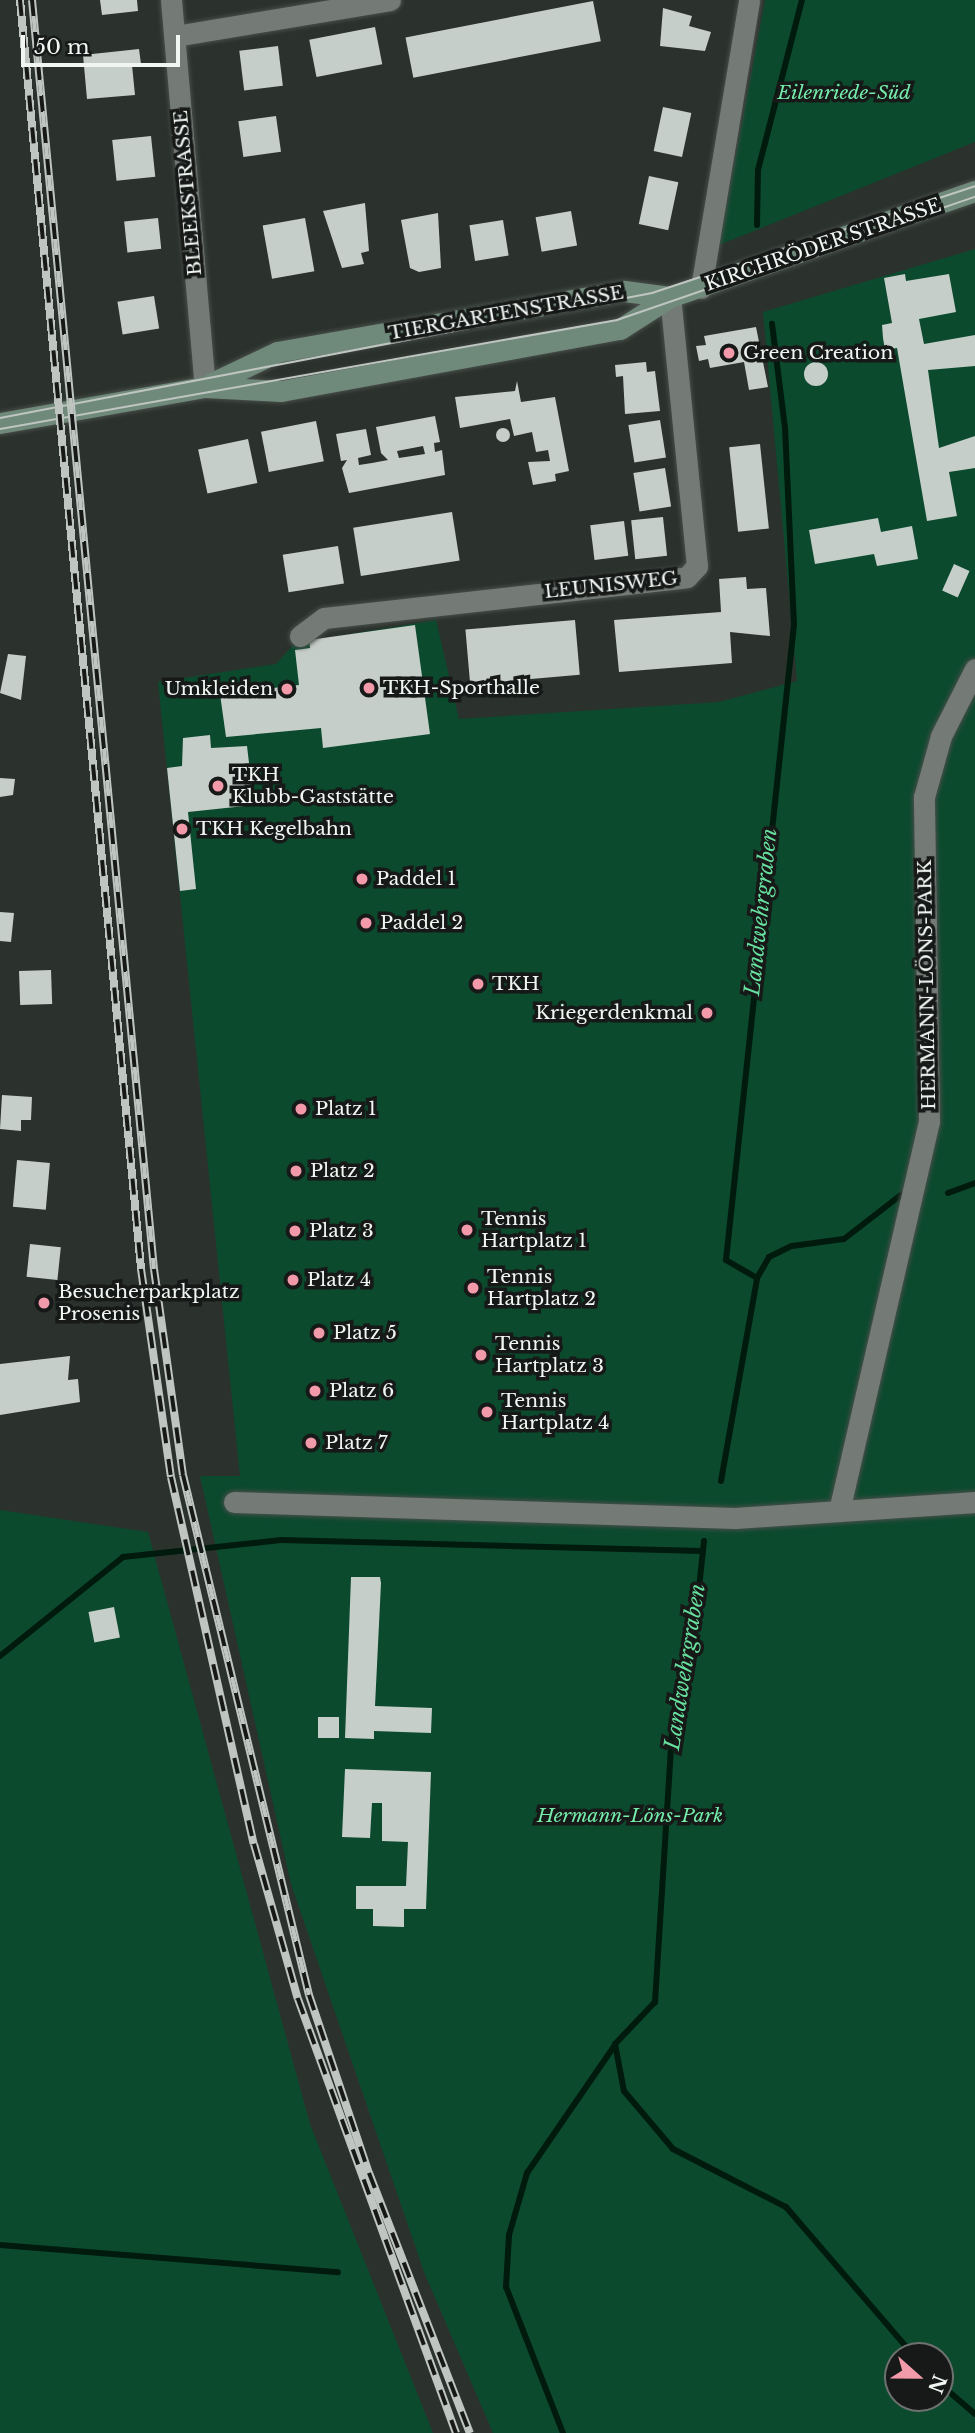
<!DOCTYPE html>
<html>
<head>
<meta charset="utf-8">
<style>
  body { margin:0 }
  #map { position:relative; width:975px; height:2433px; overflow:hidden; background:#2b322d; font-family:"Libre Baskerville",serif }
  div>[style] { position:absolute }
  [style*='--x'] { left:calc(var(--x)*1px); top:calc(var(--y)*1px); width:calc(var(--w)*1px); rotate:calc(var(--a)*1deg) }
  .green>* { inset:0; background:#0c4a2e }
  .stream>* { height:6px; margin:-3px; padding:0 3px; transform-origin:3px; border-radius:3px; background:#001b0d }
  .building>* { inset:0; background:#c6cec9; transform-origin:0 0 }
  .round { border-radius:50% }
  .roads { filter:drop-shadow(0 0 2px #494e4b) drop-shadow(0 0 2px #494e4b) }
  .street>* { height:21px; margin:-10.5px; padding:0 10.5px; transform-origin:10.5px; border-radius:10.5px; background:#747b76 }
  .secondary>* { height:21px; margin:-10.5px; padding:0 10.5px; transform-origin:10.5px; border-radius:10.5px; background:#6f8a7a }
  .tram>* { height:2px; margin:-1px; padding:0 1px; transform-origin:1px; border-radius:1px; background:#bfc5c1 }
  .rail>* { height:8px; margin-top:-4px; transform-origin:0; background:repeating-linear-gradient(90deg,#161917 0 16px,#bfc5c1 0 32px); box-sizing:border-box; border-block:2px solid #bfc5c1 }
  .dots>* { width:19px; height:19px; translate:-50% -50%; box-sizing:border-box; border:4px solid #161917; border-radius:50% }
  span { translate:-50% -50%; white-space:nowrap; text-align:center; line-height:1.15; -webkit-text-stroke:7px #161917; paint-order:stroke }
  .park-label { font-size:19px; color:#75ecac; font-style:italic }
  .street-label { font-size:19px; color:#f1f6f3 }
  .poi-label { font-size:19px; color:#f1f6f3 }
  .left { translate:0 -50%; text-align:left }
  .right { translate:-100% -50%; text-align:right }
  .water-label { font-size:21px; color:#67df9f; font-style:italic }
  .north { position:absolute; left:884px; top:2342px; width:70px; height:70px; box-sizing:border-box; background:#161917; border:2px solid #6e716f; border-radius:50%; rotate:111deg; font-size:19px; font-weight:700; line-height:28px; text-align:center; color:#f1f6f3 }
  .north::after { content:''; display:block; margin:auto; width:24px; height:32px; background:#f39aaa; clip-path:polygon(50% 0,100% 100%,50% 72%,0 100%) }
  .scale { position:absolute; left:21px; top:35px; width:159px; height:32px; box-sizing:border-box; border:4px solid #f1f6f3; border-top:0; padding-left:9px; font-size:21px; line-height:24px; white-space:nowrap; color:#f1f6f3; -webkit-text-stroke:5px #161917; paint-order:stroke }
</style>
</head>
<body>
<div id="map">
  <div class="green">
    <div style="clip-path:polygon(765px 0,975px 0,975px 142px,719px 245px)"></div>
    <div style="clip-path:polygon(evenodd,975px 249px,975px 2433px,493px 2433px,424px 2272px,291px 1884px,200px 1476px,240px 1476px,158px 682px,276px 664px,295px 643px,436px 620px,459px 719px,719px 702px,797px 681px,763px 312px,975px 249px,898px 2356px,940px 2356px,940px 2398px,898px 2398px,898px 2356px)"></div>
    <div style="clip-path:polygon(0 1510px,148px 1532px,310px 2124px,433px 2433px,0 2433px)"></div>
  </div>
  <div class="stream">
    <div style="--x:757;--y:225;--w:55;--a:-89"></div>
    <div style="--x:758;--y:170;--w:176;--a:-75.5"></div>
    <div style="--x:948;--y:1193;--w:29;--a:-20"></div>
    <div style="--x:757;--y:1278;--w:24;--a:-60"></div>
    <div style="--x:769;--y:1257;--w:25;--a:-26"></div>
    <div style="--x:792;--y:1246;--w:52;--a:-7.7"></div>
    <div style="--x:844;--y:1239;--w:73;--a:-37.8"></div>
    <div style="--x:721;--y:1481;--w:206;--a:-79.9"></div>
    <div style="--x:757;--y:1278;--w:36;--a:-150"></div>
    <div style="--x:726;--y:1260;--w:639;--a:-83.89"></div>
    <div style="--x:794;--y:625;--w:197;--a:-92.6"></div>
    <div style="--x:785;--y:428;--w:105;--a:-97.1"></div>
    <div style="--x:704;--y:1541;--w:84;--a:96.1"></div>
    <div style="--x:695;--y:1625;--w:94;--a:103.6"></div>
    <div style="--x:673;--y:1716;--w:287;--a:93.6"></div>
    <div style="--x:655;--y:2002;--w:58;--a:133.6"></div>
    <div style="--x:615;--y:2044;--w:48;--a:79.2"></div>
    <div style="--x:624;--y:2091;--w:76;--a:49.8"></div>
    <div style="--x:673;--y:2149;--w:127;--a:27.2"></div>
    <div style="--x:786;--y:2207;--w:196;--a:49.3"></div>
    <div style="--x:0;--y:1656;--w:158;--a:-38.8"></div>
    <div style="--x:123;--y:1557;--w:159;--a:-6.1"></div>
    <div style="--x:281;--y:1540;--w:422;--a:1.5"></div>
    <div style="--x:0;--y:2245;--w:339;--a:4.6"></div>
    <div style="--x:940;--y:2384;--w:46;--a:40.6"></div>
    <div style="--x:563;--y:2433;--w:157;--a:-111.3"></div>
    <div style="--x:506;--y:2287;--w:52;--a:-86.7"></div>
    <div style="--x:509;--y:2235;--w:65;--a:-73.8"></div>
    <div style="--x:527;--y:2173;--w:155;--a:-55.5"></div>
  </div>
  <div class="building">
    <div style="clip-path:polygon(100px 0,137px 0,138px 11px,102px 15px)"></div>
    <div style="left:593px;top:1px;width:41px;height:191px;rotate:79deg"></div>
    <div style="clip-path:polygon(663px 8px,692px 16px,689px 26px,711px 32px,705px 51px,660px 46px)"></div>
    <div style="left:375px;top:27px;width:38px;height:67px;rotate:79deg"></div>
    <div style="left:278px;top:46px;width:40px;height:39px;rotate:83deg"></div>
    <div style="clip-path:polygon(139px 49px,141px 64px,132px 65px,135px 95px,87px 99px,83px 55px)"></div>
    <div style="left:663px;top:107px;width:29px;height:45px;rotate:12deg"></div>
    <div style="left:276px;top:116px;width:36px;height:38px;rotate:82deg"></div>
    <div style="left:151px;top:136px;width:41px;height:39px;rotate:84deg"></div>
    <div style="left:649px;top:176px;width:30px;height:49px;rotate:12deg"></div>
    <div style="clip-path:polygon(365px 203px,369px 251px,361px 253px,364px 264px,342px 268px,323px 211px)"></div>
    <div style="left:571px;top:211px;width:35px;height:36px;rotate:80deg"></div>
    <div style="clip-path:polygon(438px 213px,441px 268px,419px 272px,410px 268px,401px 220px)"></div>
    <div style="left:158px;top:218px;width:31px;height:34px;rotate:84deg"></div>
    <div style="left:305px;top:218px;width:54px;height:43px;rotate:80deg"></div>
    <div style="left:503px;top:220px;width:36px;height:34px;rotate:81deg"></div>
    <div style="clip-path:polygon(905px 274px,906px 281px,949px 274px,956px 312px,919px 319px,924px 344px,975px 335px,975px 366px,928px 370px,939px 448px,975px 436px,975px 468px,949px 472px,957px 516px,927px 521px,897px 348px,885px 350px,883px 338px,882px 325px,892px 323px,884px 278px)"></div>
    <div style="left:154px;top:296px;width:33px;height:37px;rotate:81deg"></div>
    <div style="clip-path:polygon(756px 327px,768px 387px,749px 390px,744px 362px,710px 368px,708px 359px,699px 361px,696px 346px,706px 345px,704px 336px)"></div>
    <div style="clip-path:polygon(646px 362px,647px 372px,655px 371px,660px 411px,625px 414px,623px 376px,616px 377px,615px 365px)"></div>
    <div class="round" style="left:804px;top:362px;width:24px;height:24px"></div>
    <div style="clip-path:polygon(517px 381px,521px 402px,555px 397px,569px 471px,555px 474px,556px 481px,533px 485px,528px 462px,550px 461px,548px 450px,536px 452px,532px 432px,514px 436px,510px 419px,460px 428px,455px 397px,515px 391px)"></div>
    <div style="clip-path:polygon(evenodd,435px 416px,440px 442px,434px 443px,435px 452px,442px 450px,445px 475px,349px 493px,342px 468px,347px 460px,341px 461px,336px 434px,366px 429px,371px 455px,358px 458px,359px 465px,372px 463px,388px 460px,381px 453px,376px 427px,435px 416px,423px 446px,425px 454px,399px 458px,397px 451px,423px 446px)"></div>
    <div style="left:660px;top:420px;width:38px;height:32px;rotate:81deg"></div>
    <div style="left:316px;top:421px;width:41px;height:56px;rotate:79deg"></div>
    <div class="round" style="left:496px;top:428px;width:14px;height:14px"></div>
    <div style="left:248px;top:439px;width:45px;height:51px;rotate:78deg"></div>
    <div style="left:760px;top:444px;width:85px;height:31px;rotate:84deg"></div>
    <div style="left:665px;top:468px;width:39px;height:32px;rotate:81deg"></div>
    <div style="left:452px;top:512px;width:49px;height:100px;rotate:81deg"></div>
    <div style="left:663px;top:517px;width:39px;height:32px;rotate:84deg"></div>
    <div style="clip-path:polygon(878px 518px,881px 532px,912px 526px,918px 559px,877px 566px,874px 554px,815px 564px,809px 530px)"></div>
    <div style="left:624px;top:521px;width:35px;height:34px;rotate:83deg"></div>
    <div style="left:338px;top:546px;width:38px;height:56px;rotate:81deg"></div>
    <div style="left:954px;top:564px;width:17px;height:29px;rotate:24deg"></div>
    <div style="clip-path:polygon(746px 577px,747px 589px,766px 588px,770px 636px,730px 632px,732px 663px,619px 672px,614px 620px,721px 612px,719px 579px)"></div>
    <div style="left:575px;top:620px;width:55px;height:110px;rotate:85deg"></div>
    <div style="clip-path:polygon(415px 625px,430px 734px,323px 748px,321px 728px,226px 737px,220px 694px,299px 685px,295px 650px,310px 648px,309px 640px)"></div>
    <div style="clip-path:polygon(8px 654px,26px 656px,21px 700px,0 693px)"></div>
    <div style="clip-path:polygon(210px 735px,211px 748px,247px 746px,254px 805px,188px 812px,196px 889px,180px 891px,167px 768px,182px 766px,183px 738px)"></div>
    <div style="clip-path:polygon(0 778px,15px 779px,13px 795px,0 797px)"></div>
    <div style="clip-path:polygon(0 912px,14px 913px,11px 942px,0 941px)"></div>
    <div style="left:51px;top:970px;width:34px;height:32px;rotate:88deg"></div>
    <div style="clip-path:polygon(2px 1095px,32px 1097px,31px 1120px,21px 1120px,21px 1131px,0 1129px)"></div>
    <div style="left:17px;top:1160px;width:33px;height:47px;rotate:5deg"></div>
    <div style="left:30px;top:1244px;width:31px;height:33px;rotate:6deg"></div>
    <div style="clip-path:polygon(70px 1356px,68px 1380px,78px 1379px,80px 1402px,0 1415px,0 1364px)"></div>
    <div style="clip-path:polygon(351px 1577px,380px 1577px,381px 1583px,375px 1706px,432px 1708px,431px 1733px,374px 1731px,374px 1739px,345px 1738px)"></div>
    <div style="left:114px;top:1607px;width:31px;height:26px;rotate:79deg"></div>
    <div style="left:318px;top:1717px;width:21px;height:21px"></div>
    <div style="clip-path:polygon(345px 1769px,431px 1772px,426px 1909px,404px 1909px,404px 1927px,373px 1926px,373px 1909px,356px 1909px,356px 1886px,406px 1886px,408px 1842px,382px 1841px,382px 1803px,372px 1803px,370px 1838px,342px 1837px)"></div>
  </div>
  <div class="roads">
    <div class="street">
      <div style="--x:171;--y:0;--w:388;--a:85"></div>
      <div style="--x:175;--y:36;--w:218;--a:-9.5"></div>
      <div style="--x:701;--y:288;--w:292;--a:-80.5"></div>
      <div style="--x:300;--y:636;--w:30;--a:-37"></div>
      <div style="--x:324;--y:618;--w:365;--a:-6.4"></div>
      <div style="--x:687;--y:577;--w:15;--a:-48"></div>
      <div style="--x:697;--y:566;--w:270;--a:-95.7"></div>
      <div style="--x:234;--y:1502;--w:501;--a:1.83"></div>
      <div style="--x:735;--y:1518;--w:241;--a:-3.8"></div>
      <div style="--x:839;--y:1511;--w:399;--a:-77"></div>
      <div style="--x:929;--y:1122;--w:325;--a:-90.9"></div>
      <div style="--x:924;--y:797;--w:63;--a:-74.4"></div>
      <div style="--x:941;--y:736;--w:75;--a:-63.1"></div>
    </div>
    <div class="secondary">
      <div style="--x:210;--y:384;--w:74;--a:-25.5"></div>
      <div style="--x:277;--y:352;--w:352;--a:-10"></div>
      <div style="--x:624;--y:291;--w:46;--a:7.4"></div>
      <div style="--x:0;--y:423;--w:208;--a:-10"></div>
      <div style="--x:205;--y:387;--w:76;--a:3"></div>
      <div style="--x:281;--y:391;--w:345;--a:-10.4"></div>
      <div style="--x:620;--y:329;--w:59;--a:-32.6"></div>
      <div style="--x:670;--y:297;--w:323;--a:-19.2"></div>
    </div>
  </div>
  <div class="tram">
    <div style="--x:0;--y:418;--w:664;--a:-10.85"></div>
    <div style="--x:652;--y:293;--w:340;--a:-18.3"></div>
    <div style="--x:0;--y:429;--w:627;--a:-10.02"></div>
    <div style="--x:617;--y:320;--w:379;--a:-19"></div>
  </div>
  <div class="rail">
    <div style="--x:20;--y:0;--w:1275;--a:84.55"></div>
    <div style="--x:141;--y:1269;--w:210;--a:81.8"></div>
    <div style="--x:171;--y:1477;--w:376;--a:77.3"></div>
    <div style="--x:254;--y:1844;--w:161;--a:74.2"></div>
    <div style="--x:298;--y:1999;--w:462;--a:70"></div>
    <div style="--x:32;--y:0;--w:1275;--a:84.51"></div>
    <div style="--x:154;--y:1269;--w:208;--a:82"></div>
    <div style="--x:183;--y:1475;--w:535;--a:76.38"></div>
    <div style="--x:309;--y:1995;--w:188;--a:71.4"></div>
    <div style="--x:369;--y:2173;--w:279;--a:68.8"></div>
  </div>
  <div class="dots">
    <div style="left:729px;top:353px;background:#f39aaa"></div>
    <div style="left:369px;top:688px;background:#f39aaa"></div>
    <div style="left:287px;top:689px;background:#f39aaa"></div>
    <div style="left:218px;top:786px;background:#f39aaa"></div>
    <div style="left:182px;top:829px;background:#f39aaa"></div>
    <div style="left:362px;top:879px;background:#f39aaa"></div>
    <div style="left:366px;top:923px;background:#f39aaa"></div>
    <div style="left:478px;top:984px;background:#f39aaa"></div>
    <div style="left:707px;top:1013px;background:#f39aaa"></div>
    <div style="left:301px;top:1109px;background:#f39aaa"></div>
    <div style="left:296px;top:1171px;background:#f39aaa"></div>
    <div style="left:467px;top:1230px;background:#f39aaa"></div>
    <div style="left:295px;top:1231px;background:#f39aaa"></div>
    <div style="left:293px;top:1280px;background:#f39aaa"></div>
    <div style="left:473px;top:1288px;background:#f39aaa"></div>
    <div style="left:44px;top:1303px;background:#f39aaa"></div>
    <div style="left:319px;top:1333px;background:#f39aaa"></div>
    <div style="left:481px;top:1355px;background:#f39aaa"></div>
    <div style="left:315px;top:1391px;background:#f39aaa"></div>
    <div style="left:487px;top:1412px;background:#f39aaa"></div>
    <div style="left:311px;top:1443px;background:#f39aaa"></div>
  </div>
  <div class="park-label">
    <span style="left:844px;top:93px">Eilenriede-Süd</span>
    <span style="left:630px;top:1816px">Hermann-Löns-Park</span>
  </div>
  <div class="street-label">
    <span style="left:188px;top:193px;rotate:-95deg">BLEEKSTRASSE</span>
    <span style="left:823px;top:245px;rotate:-19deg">KIRCHRÖDER STRASSE</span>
    <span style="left:506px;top:313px;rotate:-10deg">TIERGARTENSTRASSE</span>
    <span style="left:611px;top:585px;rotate:-6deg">LEUNISWEG</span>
    <span style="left:927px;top:985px;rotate:-91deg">HERMANN-LÖNS-PARK</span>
  </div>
  <div class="poi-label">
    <span class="left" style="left:743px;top:353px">Green Creation</span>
    <span class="left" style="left:383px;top:688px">TKH-Sporthalle</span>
    <span class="right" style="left:273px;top:689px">Umkleiden</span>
    <span class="left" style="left:232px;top:786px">TKH<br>Klubb-Gaststätte</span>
    <span class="left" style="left:196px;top:829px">TKH Kegelbahn</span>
    <span class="left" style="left:376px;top:879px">Paddel 1</span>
    <span class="left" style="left:380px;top:923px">Paddel 2</span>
    <span class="left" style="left:492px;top:984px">TKH</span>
    <span class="right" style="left:693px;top:1013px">Kriegerdenkmal</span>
    <span class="left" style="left:315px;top:1109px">Platz 1</span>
    <span class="left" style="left:310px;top:1171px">Platz 2</span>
    <span class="left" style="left:481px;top:1230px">Tennis<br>Hartplatz 1</span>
    <span class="left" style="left:309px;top:1231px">Platz 3</span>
    <span class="left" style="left:487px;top:1288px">Tennis<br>Hartplatz 2</span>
    <span class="left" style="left:307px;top:1280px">Platz 4</span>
    <span class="left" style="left:58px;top:1303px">Besucherparkplatz<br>Prosenis</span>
    <span class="left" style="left:333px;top:1333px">Platz 5</span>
    <span class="left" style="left:495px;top:1355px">Tennis<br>Hartplatz 3</span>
    <span class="left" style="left:329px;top:1391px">Platz 6</span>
    <span class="left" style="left:501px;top:1412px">Tennis<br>Hartplatz 4</span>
    <span class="left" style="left:325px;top:1443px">Platz 7</span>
  </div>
  <div class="water-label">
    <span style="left:761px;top:912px;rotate:-84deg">Landwehrgraben</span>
    <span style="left:685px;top:1667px;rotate:-81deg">Landwehrgraben</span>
  </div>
  <div class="north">N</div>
  <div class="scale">50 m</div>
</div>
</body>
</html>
